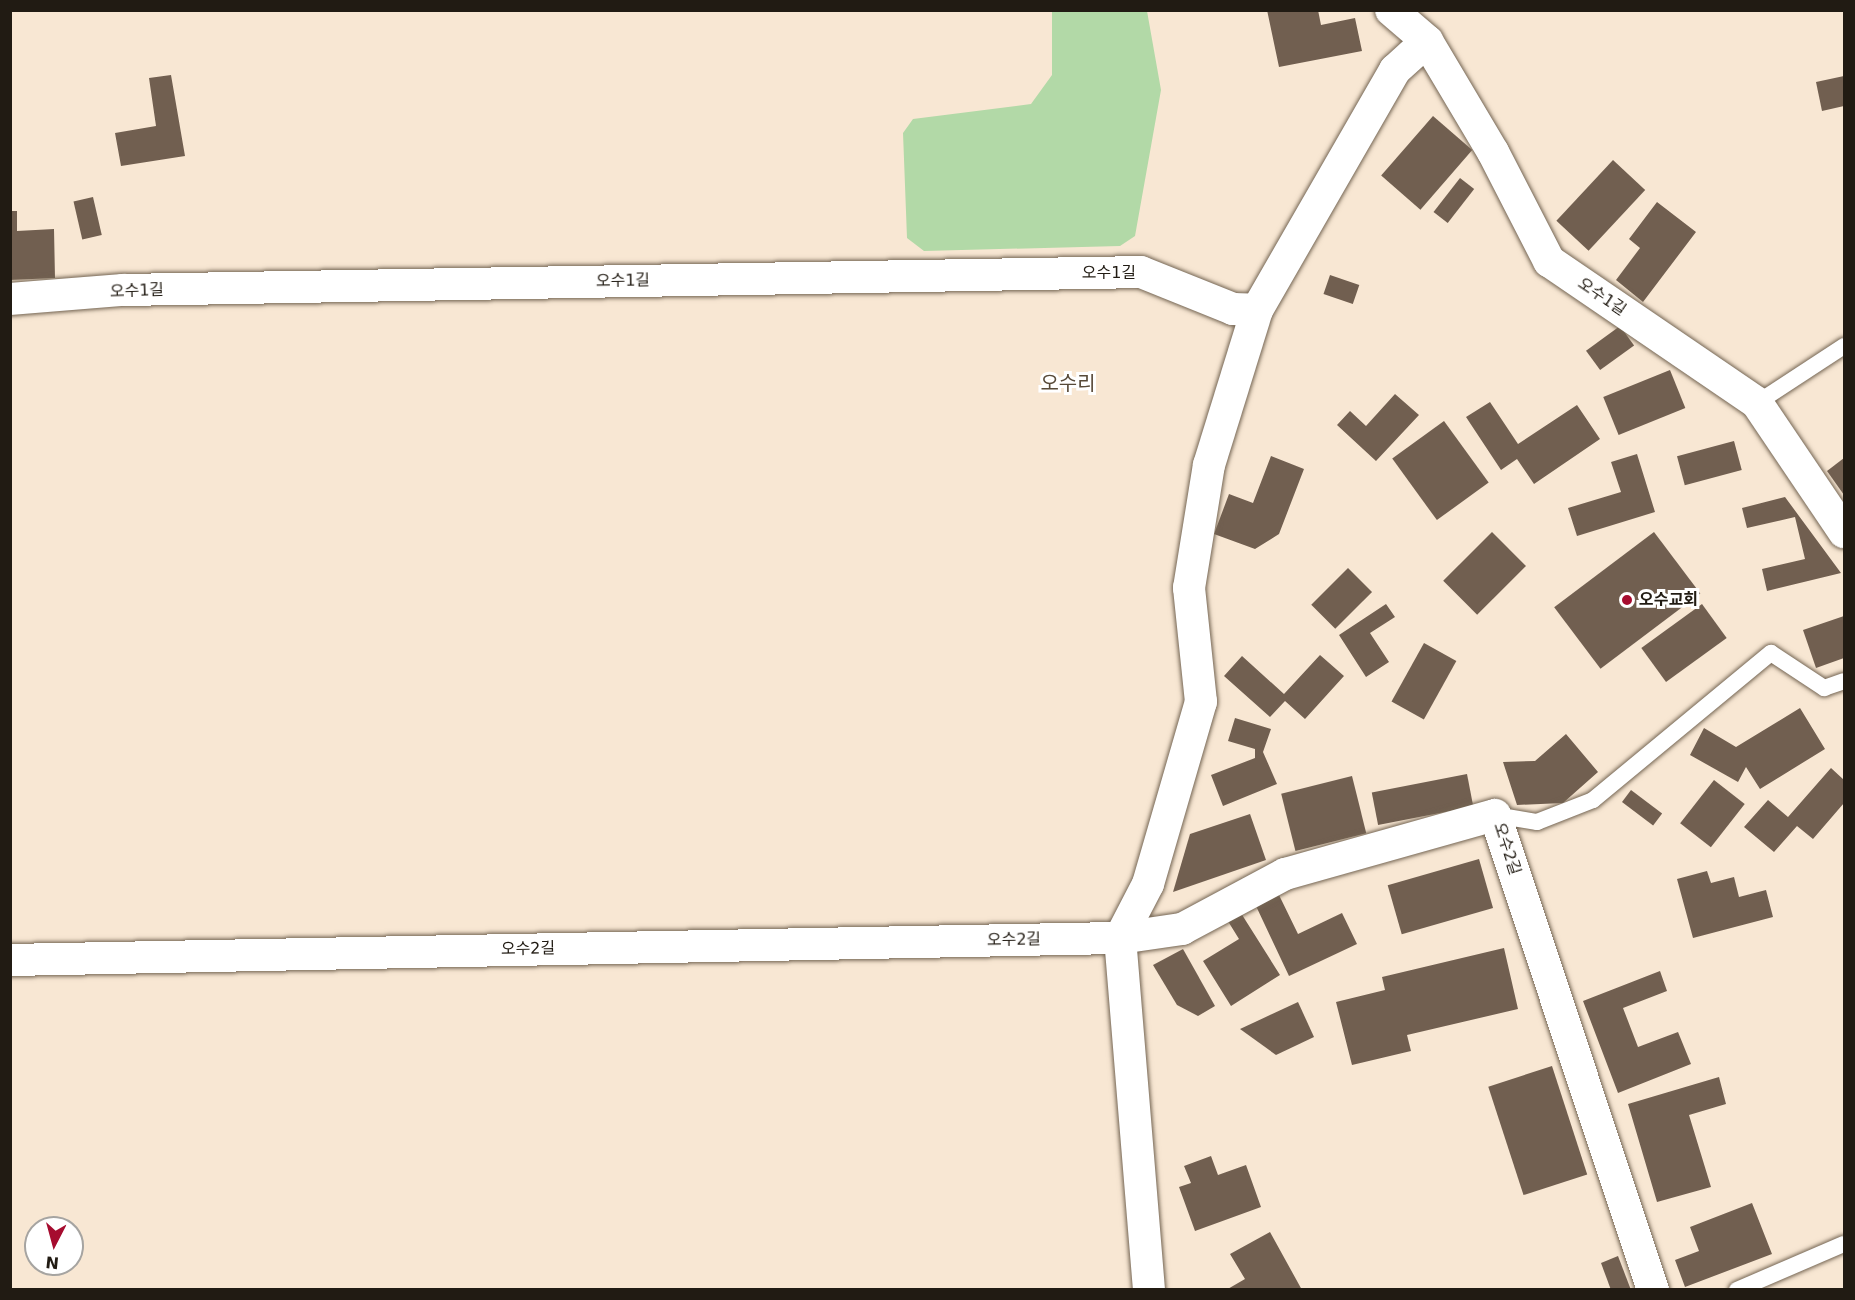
<!DOCTYPE html>
<html>
<head>
<meta charset="utf-8">
<style>
  body { margin:0 }
  #map { position:relative; width:1855px; height:1300px; overflow:hidden; background:#f8e7d3; font-family:"DejaVu Sans","Noto Sans KR",sans-serif }
  div>[style] { position:absolute }
  [style*='--x'] { left:calc(var(--x)*1px); top:calc(var(--y)*1px); width:calc(var(--w)*1px); rotate:calc(var(--a)*1deg) }
  .green>* { inset:0; background:#b2d9a7 }
  .building>* { inset:0; background:#715f50; transform-origin:0 0 }
  .roads { filter:drop-shadow(0 0 2px #746553) drop-shadow(0 0 2px #746553) }
  .service>* { height:16px; margin:-8px; padding:0 8px; transform-origin:8px; border-radius:8px; background:#fff }
  .minor>* { height:32px; margin:-16px; padding:0 16px; transform-origin:16px; border-radius:16px; background:#fff }
  .dots>* { width:16px; height:16px; translate:-50% -50%; box-sizing:border-box; border:3px solid #fff; border-radius:50% }
  span { translate:-50% -50%; white-space:nowrap; text-align:center; line-height:1.15; -webkit-text-stroke:6px #fff; paint-order:stroke }
  .street-label { font-size:16px; color:#211b13 }
  .poi-label { font-size:16px; color:#211b13; font-weight:700 }
  .left { translate:0 -50%; text-align:left }
  .quarter-label { font-size:20px; color:#584a39 }
  .frame { position:absolute; inset:0; border:12px solid #211b13; pointer-events:none }
  .north { position:absolute; left:24px; top:1216px; width:60px; height:60px; box-sizing:border-box; background:#fff; border:2px solid #a6a4a1; border-radius:50%; rotate:186deg; font-size:16px; font-weight:700; line-height:24px; text-align:center; color:#211b13 }
  .north::after { content:''; display:block; margin:auto; width:21px; height:27px; background:#a60c2f; clip-path:polygon(50% 0,100% 100%,50% 72%,0 100%) }
</style>
</head>
<body>
<div id="map">
  <div class="green">
    <div style="clip-path:polygon(1052px 11px,1147px 11px,1161px 90px,1135px 236px,1120px 246px,924px 251px,907px 238px,903px 133px,913px 119px,1031px 104px,1052px 75px)"></div>
  </div>
  <div class="building">
    <div style="clip-path:polygon(1267px 10px,1318px 10px,1321px 25px,1355px 18px,1362px 51px,1279px 67px)"></div>
    <div style="clip-path:polygon(171px 75px,185px 156px,121px 166px,115px 133px,156px 126px,149px 78px)"></div>
    <div style="clip-path:polygon(1844px 76px,1844px 106px,1822px 111px,1816px 82px)"></div>
    <div style="left:1433px;top:116px;width:52px;height:79px;rotate:41deg"></div>
    <div style="left:1613px;top:160px;width:44px;height:83px;rotate:43deg"></div>
    <div style="left:1460px;top:178px;width:18px;height:43px;rotate:38deg"></div>
    <div style="left:93px;top:197px;width:39px;height:20px;rotate:77deg"></div>
    <div style="clip-path:polygon(1657px 202px,1696px 232px,1643px 302px,1616px 280px,1640px 248px,1629px 239px)"></div>
    <div style="clip-path:polygon(10px 211px,17px 211px,17px 231px,54px 229px,55px 278px,10px 280px)"></div>
    <div style="left:1330px;top:275px;width:31px;height:20px;rotate:19deg"></div>
    <div style="left:1620px;top:326px;width:24px;height:42px;rotate:54deg"></div>
    <div style="left:1670px;top:370px;width:41px;height:72px;rotate:68deg"></div>
    <div style="clip-path:polygon(1395px 394px,1419px 415px,1376px 461px,1337px 425px,1350px 411px,1366px 426px)"></div>
    <div style="clip-path:polygon(1490px 402px,1518px 444px,1577px 405px,1600px 439px,1534px 484px,1517px 459px,1501px 470px,1466px 417px)"></div>
    <div style="left:1444px;top:421px;width:76px;height:64px;rotate:54deg"></div>
    <div style="left:1734px;top:441px;width:30px;height:59px;rotate:75deg"></div>
    <div style="clip-path:polygon(1637px 454px,1655px 512px,1577px 536px,1568px 508px,1621px 492px,1611px 462px)"></div>
    <div style="clip-path:polygon(1271px 456px,1304px 469px,1279px 534px,1255px 549px,1214px 534px,1229px 494px,1253px 503px)"></div>
    <div style="clip-path:polygon(1844px 458px,1844px 495px,1827px 471px)"></div>
    <div style="clip-path:polygon(1785px 497px,1841px 573px,1767px 591px,1762px 569px,1805px 559px,1795px 517px,1747px 528px,1742px 508px)"></div>
    <div style="left:1492px;top:532px;width:48px;height:69px;rotate:45deg"></div>
    <div style="left:1654px;top:532px;width:77px;height:125px;rotate:53deg"></div>
    <div style="left:1348px;top:568px;width:34px;height:52px;rotate:45deg"></div>
    <div style="clip-path:polygon(1386px 604px,1395px 617px,1370px 633px,1389px 662px,1366px 677px,1339px 635px)"></div>
    <div style="left:1702px;top:604px;width:42px;height:75px;rotate:54deg"></div>
    <div style="clip-path:polygon(1844px 616px,1844px 658px,1816px 668px,1803px 630px)"></div>
    <div style="left:1424px;top:643px;width:37px;height:67px;rotate:29deg"></div>
    <div style="clip-path:polygon(1320px 655px,1344px 676px,1305px 719px,1285px 701px,1270px 717px,1224px 676px,1242px 656px,1284px 694px)"></div>
    <div style="clip-path:polygon(1800px 708px,1825px 749px,1760px 789px,1746px 767px,1738px 782px,1690px 755px,1704px 728px,1736px 747px)"></div>
    <div style="clip-path:polygon(1235px 718px,1271px 729px,1263px 752px,1277px 784px,1223px 806px,1211px 775px,1255px 758px,1255px 749px,1228px 741px)"></div>
    <div style="clip-path:polygon(1566px 734px,1598px 772px,1563px 803px,1517px 805px,1503px 762px,1535px 761px)"></div>
    <div style="clip-path:polygon(1831px 768px,1844px 780px,1844px 803px,1813px 839px,1797px 826px,1774px 852px,1744px 827px,1768px 800px,1788px 817px)"></div>
    <div style="left:1467px;top:774px;width:33px;height:97px;rotate:79deg"></div>
    <div style="left:1352px;top:776px;width:59px;height:73px;rotate:76deg"></div>
    <div style="left:1714px;top:780px;width:39px;height:55px;rotate:38deg"></div>
    <div style="left:1631px;top:790px;width:39px;height:15px;rotate:37deg"></div>
    <div style="clip-path:polygon(1250px 814px,1266px 860px,1173px 892px,1190px 834px)"></div>
    <div style="left:1479px;top:859px;width:51px;height:95px;rotate:74deg"></div>
    <div style="clip-path:polygon(1707px 871px,1711px 883px,1734px 877px,1739px 897px,1766px 890px,1773px 917px,1693px 938px,1677px 879px)"></div>
    <div style="clip-path:polygon(1279px 895px,1298px 934px,1342px 913px,1357px 944px,1289px 976px,1256px 906px)"></div>
    <div style="clip-path:polygon(1239px 910px,1280px 975px,1231px 1006px,1203px 961px,1239px 939px,1226px 918px)"></div>
    <div style="clip-path:polygon(1504px 948px,1518px 1009px,1407px 1035px,1411px 1051px,1352px 1065px,1336px 1002px,1385px 990px,1382px 977px)"></div>
    <div style="clip-path:polygon(1183px 949px,1215px 1006px,1198px 1016px,1177px 1005px,1153px 965px)"></div>
    <div style="clip-path:polygon(1660px 971px,1667px 991px,1623px 1008px,1638px 1047px,1678px 1032px,1691px 1064px,1618px 1093px,1583px 1001px)"></div>
    <div style="clip-path:polygon(1298px 1002px,1314px 1037px,1276px 1055px,1240px 1029px)"></div>
    <div style="left:1552px;top:1066px;width:114px;height:67px;rotate:72deg"></div>
    <div style="clip-path:polygon(1719px 1077px,1726px 1104px,1689px 1115px,1711px 1187px,1657px 1202px,1628px 1104px)"></div>
    <div style="clip-path:polygon(1211px 1156px,1218px 1175px,1246px 1165px,1261px 1207px,1195px 1231px,1179px 1187px,1191px 1183px,1184px 1166px)"></div>
    <div style="clip-path:polygon(1752px 1203px,1772px 1254px,1685px 1287px,1675px 1260px,1699px 1251px,1690px 1227px)"></div>
    <div style="clip-path:polygon(1270px 1232px,1302px 1290px,1226px 1290px,1245px 1279px,1230px 1254px)"></div>
    <div style="clip-path:polygon(1618px 1256px,1631px 1290px,1611px 1290px,1601px 1263px)"></div>
  </div>
  <div class="roads">
    <div class="service">
      <div style="--x:1757;--y:403;--w:104;--a:-33.2"></div>
      <div style="--x:1495;--y:815;--w:43;--a:9.5"></div>
      <div style="--x:1537;--y:822;--w:60;--a:-21.4"></div>
      <div style="--x:1593;--y:800;--w:231;--a:-39.6"></div>
      <div style="--x:1771;--y:653;--w:64;--a:33.4"></div>
      <div style="--x:1824;--y:688;--w:21;--a:-19"></div>
      <div style="--x:1737;--y:1290;--w:116;--a:-23.3"></div>
    </div>
    <div class="minor">
      <div style="--x:1391;--y:10;--w:48;--a:40.7"></div>
      <div style="--x:10;--y:299;--w:113;--a:-4.6"></div>
      <div style="--x:123;--y:290;--w:1018;--a:-1.01"></div>
      <div style="--x:1141;--y:272;--w:99;--a:21.9"></div>
      <div style="--x:1233;--y:309;--w:24;--a:2"></div>
      <div style="--x:1257;--y:310;--w:277;--a:-60.1"></div>
      <div style="--x:1395;--y:70;--w:43;--a:-42.2"></div>
      <div style="--x:1427;--y:41;--w:129;--a:59.3"></div>
      <div style="--x:1493;--y:152;--w:123;--a:62.8"></div>
      <div style="--x:1549;--y:261;--w:252;--a:34.3"></div>
      <div style="--x:1757;--y:403;--w:156;--a:56"></div>
      <div style="--x:10;--y:960;--w:1110;--a:-1.14"></div>
      <div style="--x:1120;--y:938;--w:63;--a:-8.3"></div>
      <div style="--x:1182;--y:929;--w:117;--a:-28.1"></div>
      <div style="--x:1285;--y:874;--w:218;--a:-15.7"></div>
      <div style="--x:1495;--y:815;--w:501;--a:71.6"></div>
      <div style="--x:1149;--y:1290;--w:353;--a:-94.7"></div>
      <div style="--x:1120;--y:938;--w:61;--a:-62.6"></div>
      <div style="--x:1148;--y:884;--w:190;--a:-73.8"></div>
      <div style="--x:1201;--y:702;--w:115;--a:-96"></div>
      <div style="--x:1189;--y:588;--w:125;--a:-80.8"></div>
      <div style="--x:1209;--y:465;--w:162;--a:-72.8"></div>
    </div>
  </div>
  <div class="dots">
    <div style="left:1627px;top:600px;background:#a60c2f"></div>
  </div>
  <div class="street-label">
    <span style="left:1109px;top:273px">오수1길</span>
    <span style="left:623px;top:281px;rotate:-1deg">오수1길</span>
    <span style="left:137px;top:291px;rotate:-2deg">오수1길</span>
    <span style="left:1602px;top:297px;rotate:34deg">오수1길</span>
    <span style="left:1507px;top:849px;rotate:72deg">오수2길</span>
    <span style="left:1014px;top:940px;rotate:-1deg">오수2길</span>
    <span style="left:528px;top:949px;rotate:-1deg">오수2길</span>
  </div>
  <div class="poi-label">
    <span class="left" style="left:1639px;top:600px">오수교회</span>
  </div>
  <div class="quarter-label">
    <span style="left:1068px;top:383px">오수리</span>
  </div>
  <div class="frame"></div>
  <div class="north">N</div>
</div>
</body>
</html>
